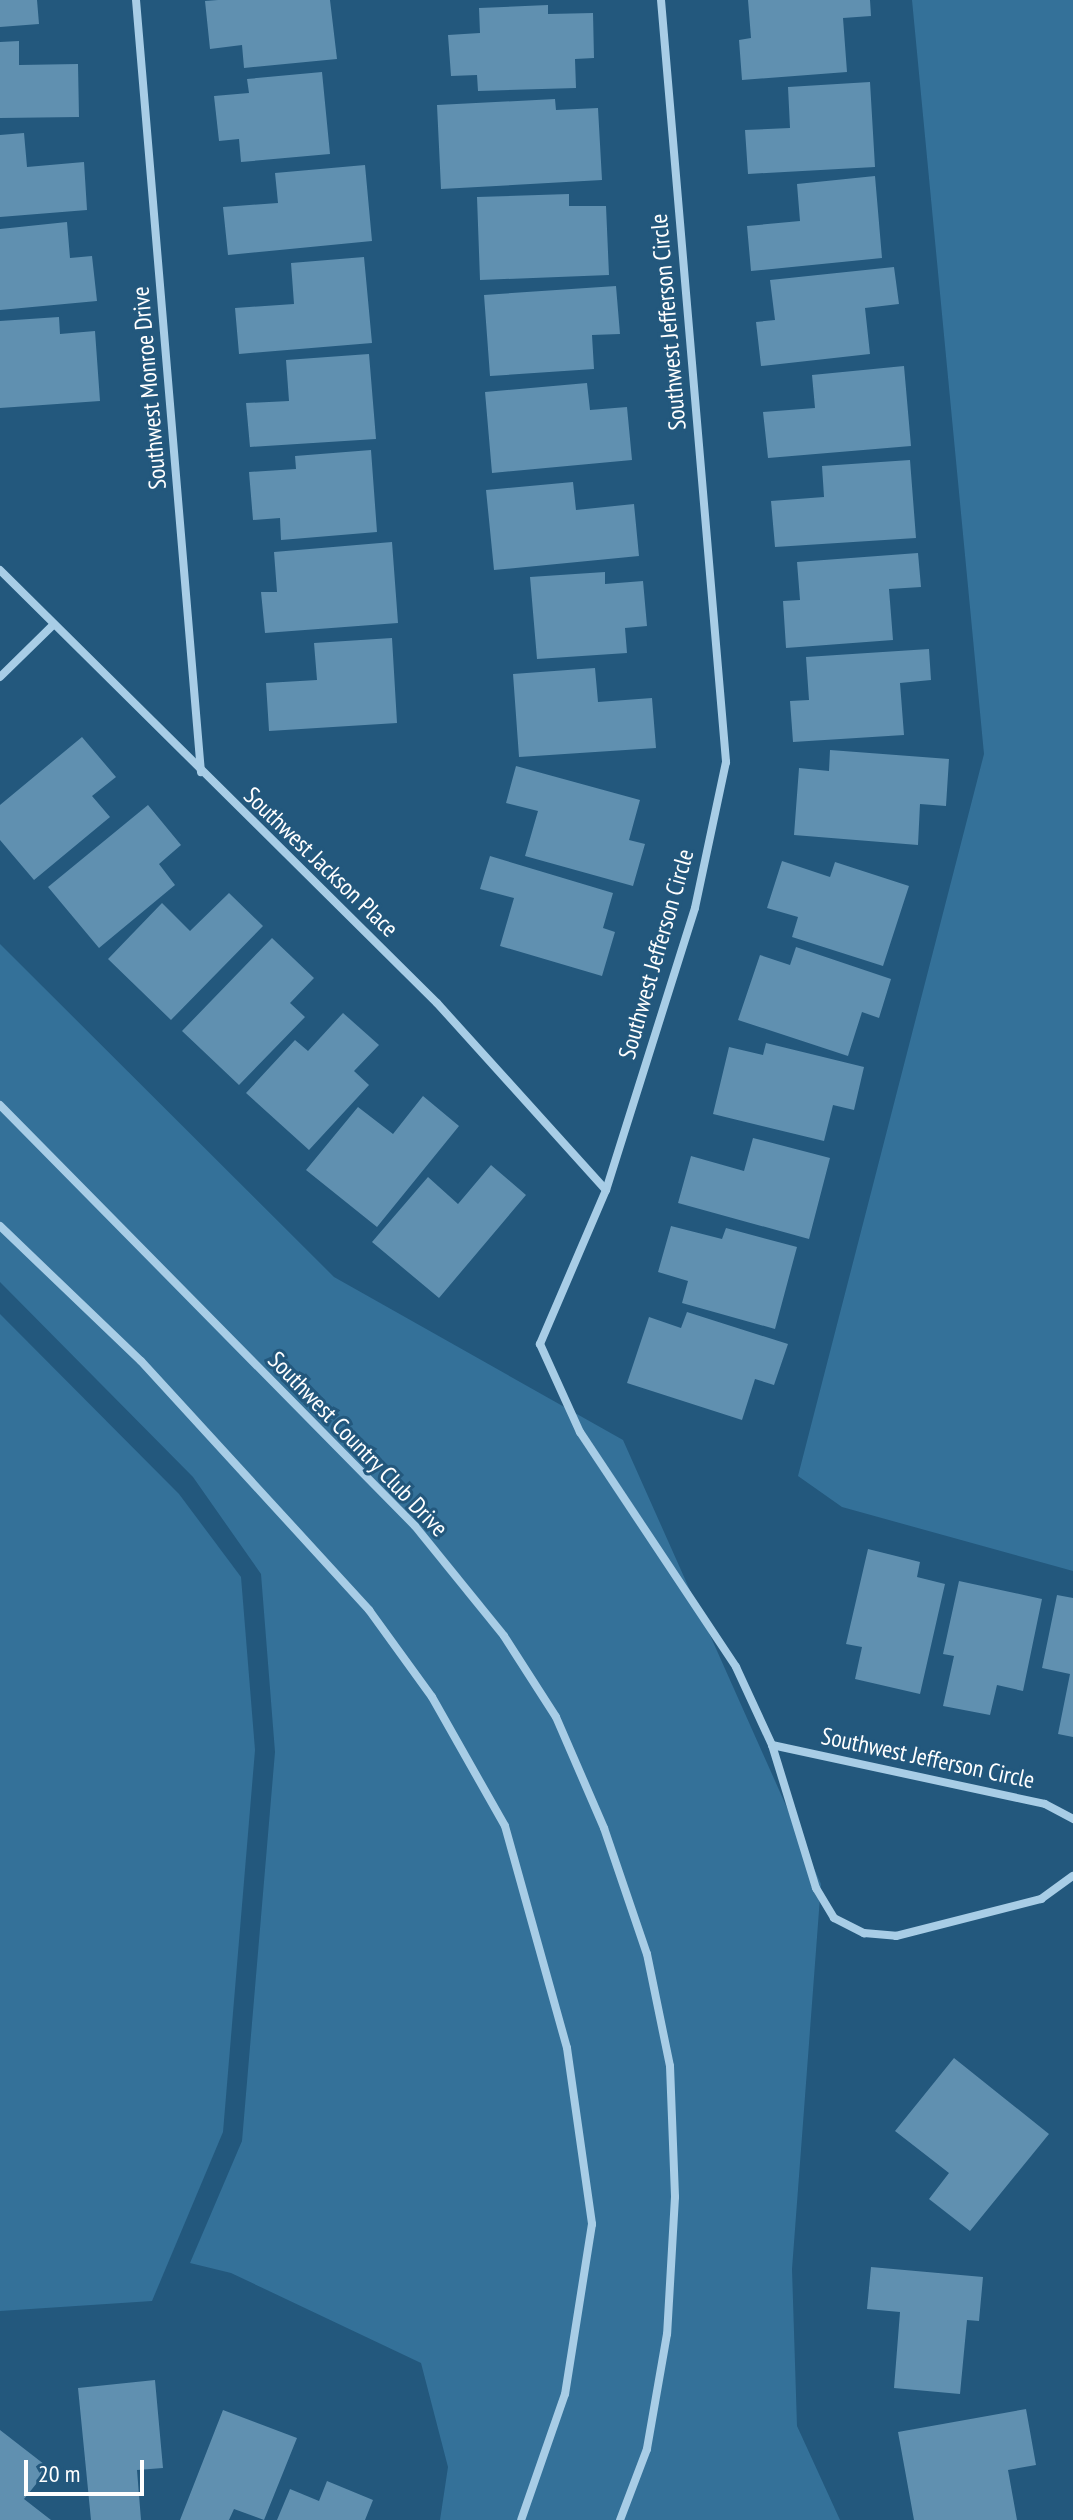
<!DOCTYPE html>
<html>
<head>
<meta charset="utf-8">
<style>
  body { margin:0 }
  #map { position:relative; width:1073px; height:2520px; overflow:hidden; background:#23587d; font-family:"PT Sans Narrow",sans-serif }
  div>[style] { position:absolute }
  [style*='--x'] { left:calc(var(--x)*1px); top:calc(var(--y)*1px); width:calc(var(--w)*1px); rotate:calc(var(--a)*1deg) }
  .green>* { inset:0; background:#347199 }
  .building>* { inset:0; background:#6090b0 }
  .minor>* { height:8px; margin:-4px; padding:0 4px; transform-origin:4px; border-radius:4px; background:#a8cde6 }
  span { translate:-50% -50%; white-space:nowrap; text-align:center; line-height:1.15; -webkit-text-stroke:6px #23587d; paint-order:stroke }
  .street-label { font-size:24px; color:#fff }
  .scale { position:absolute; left:24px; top:2460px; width:120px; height:36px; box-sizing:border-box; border:4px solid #fff; border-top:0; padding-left:10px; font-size:24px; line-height:28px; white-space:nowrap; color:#fff; -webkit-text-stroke:6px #23587d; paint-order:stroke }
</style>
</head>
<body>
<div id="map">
  <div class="green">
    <div style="clip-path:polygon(912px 0,1073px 0,1073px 1571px,842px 1507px,798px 1476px,984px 754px)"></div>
    <div style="clip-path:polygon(0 944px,334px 1277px,623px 1440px,821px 1884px,792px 2269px,797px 2426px,840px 2520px,440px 2520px,448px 2467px,421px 2363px,231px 2273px,190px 2263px,242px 2141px,275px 1752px,261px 1574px,193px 1477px,0 1282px)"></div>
    <div style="clip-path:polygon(0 1314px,179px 1494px,241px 1577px,255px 1750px,223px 2132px,152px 2301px,0 2311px)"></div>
  </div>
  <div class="building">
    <div style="clip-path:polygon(0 0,37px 0,39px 24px,0 27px)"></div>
    <div style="clip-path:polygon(218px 0,330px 0,337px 59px,244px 68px,242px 45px,210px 49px,205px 1px)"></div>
    <div style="clip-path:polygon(748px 0,870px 0,871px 16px,843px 18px,847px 72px,742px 80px,739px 40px,751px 38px)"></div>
    <div style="clip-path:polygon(548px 5px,548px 14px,593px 13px,594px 58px,575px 59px,576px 88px,478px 91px,477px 75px,451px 76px,448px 35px,480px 33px,479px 8px)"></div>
    <div style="clip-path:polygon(19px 41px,19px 65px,78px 64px,79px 117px,0 118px,0 42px)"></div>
    <div style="clip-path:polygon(322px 72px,330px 154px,241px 162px,239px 139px,219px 141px,214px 96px,249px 93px,247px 79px)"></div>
    <div style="clip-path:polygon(870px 82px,875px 167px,748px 174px,745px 130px,790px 128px,788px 87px)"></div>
    <div style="clip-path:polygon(555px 99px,556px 110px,598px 108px,602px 180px,441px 189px,437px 105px)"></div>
    <div style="clip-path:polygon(24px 133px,27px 167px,84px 162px,87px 210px,0 217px,0 135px)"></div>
    <div style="clip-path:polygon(365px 165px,372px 241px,228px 255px,223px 207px,278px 203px,275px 173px)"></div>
    <div style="clip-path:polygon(875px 176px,882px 258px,751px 271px,747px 226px,800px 221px,797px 184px)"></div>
    <div style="clip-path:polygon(569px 194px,569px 206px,606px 206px,609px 275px,480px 280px,477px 197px)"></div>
    <div style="clip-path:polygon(67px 222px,70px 258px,92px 256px,97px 301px,0 310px,0 229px)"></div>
    <div style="clip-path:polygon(364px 257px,372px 343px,239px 354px,235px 308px,294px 304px,291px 263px)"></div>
    <div style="clip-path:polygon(894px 267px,899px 304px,865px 308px,870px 354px,761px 366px,756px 322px,775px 320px,770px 280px)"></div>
    <div style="clip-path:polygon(616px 286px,620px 334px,592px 335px,594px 369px,490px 376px,484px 295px)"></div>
    <div style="clip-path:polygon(59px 317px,60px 334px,95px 331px,100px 401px,0 408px,0 321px)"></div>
    <div style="clip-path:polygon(369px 354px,376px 439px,250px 447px,246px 403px,289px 401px,286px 360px)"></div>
    <div style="clip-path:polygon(904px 366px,911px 446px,768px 458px,763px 412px,815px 408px,812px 375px)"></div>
    <div style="clip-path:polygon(587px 383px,590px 410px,627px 407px,632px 460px,492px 473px,485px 392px)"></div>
    <div style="clip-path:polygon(371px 450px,377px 532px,281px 540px,280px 518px,253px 520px,249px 472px,296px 469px,295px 456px)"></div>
    <div style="clip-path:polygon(910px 460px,916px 538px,775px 547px,771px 501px,824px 497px,822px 466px)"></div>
    <div style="clip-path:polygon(573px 482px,576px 510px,634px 504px,639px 556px,494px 570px,486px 490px)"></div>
    <div style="clip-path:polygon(392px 542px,398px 623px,265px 633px,261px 592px,277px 592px,274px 552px)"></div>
    <div style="clip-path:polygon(918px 553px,921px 587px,889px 589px,893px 640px,786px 648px,783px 601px,800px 600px,797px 562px)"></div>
    <div style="clip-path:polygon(605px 572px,605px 584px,643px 581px,647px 626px,625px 628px,627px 653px,537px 659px,530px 577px)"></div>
    <div style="clip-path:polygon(392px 638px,397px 723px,269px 731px,266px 683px,317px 680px,314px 643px)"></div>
    <div style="clip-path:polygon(929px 649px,931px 680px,900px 683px,904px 735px,793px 742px,790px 701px,809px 700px,806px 657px)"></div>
    <div style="clip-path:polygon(595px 668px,598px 702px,652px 698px,656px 748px,519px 757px,513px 674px)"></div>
    <div style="clip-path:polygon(82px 737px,116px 777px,92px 796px,110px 817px,34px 880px,0 840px,0 805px)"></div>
    <div style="clip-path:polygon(830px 750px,949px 759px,946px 806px,920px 804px,918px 845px,794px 835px,799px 768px,829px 771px)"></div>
    <div style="clip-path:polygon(516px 766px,640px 800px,629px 840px,645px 844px,633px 886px,525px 856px,538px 811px,506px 803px)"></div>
    <div style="clip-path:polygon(148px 805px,181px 845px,159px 864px,175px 885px,99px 948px,48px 887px)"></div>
    <div style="clip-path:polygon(490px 856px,613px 893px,603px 928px,615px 932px,602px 976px,500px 946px,514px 898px,480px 889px)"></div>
    <div style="clip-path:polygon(782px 861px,830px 877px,835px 862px,909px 886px,883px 966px,792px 937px,798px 917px,767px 908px)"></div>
    <div style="clip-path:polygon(229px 893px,263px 926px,171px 1020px,108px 959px,162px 903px,190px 931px)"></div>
    <div style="clip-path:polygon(272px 938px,314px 978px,290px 1003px,305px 1017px,239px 1085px,182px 1031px)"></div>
    <div style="clip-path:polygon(796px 947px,891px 979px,879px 1018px,862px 1012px,848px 1056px,738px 1020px,760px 955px,790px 965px)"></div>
    <div style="clip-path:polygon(343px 1013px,379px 1045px,354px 1071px,369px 1085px,309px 1150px,246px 1093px,295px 1040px,308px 1051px)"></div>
    <div style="clip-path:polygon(766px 1043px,864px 1067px,854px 1110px,833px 1105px,824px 1141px,713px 1114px,729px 1047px,763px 1055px)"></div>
    <div style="clip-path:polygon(423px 1096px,459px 1126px,377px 1227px,306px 1170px,358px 1107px,393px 1134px)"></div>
    <div style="clip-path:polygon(753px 1138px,830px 1158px,809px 1239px,678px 1203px,691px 1156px,744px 1171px)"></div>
    <div style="clip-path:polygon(491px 1165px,526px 1195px,439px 1298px,372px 1242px,428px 1177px,458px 1204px)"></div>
    <div style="clip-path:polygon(671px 1226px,722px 1239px,726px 1228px,797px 1247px,775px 1329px,682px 1303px,688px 1281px,658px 1272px)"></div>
    <div style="clip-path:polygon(687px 1312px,788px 1344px,774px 1385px,755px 1379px,742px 1420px,627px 1383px,649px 1317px,681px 1328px)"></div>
    <div style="clip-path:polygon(868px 1549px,920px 1562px,917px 1577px,945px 1584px,920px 1694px,855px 1679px,862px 1647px,846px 1644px)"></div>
    <div style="clip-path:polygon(959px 1581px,1042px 1599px,1023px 1691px,997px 1685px,990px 1715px,943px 1706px,954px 1656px,943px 1654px)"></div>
    <div style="clip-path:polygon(1057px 1595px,1073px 1598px,1073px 1737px,1058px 1734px,1070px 1674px,1042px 1668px)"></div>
    <div style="clip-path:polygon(954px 2058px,1049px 2134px,970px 2231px,929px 2199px,949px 2173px,895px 2131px)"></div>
    <div style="clip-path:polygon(871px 2267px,983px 2277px,979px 2321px,967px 2320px,960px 2394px,894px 2388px,900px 2312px,867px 2309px)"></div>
    <div style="clip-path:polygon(155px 2380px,163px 2468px,137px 2470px,141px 2520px,91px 2520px,78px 2388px)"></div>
    <div style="clip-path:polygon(1026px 2409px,1036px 2465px,1008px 2470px,1017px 2520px,914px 2520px,898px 2432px)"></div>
    <div style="clip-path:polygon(223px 2410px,297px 2438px,264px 2520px,234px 2509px,229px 2520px,180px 2520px)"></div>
    <div style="clip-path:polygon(0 2430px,49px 2468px,24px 2499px,51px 2520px,0 2520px)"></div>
    <div style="clip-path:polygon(327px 2481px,373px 2500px,365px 2520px,277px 2520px,290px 2489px,319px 2501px)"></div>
  </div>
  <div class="minor">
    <div style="--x:136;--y:0;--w:775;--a:85.19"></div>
    <div style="--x:661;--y:0;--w:765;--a:85.12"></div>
    <div style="--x:726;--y:762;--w:149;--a:102"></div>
    <div style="--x:695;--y:908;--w:296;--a:107.5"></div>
    <div style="--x:606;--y:1190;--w:168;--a:113.2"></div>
    <div style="--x:540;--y:1344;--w:97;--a:65.6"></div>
    <div style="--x:580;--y:1432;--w:282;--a:56.4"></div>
    <div style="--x:736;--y:1667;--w:86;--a:65.2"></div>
    <div style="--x:772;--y:1745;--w:150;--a:72.9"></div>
    <div style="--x:816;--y:1888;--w:35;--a:59"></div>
    <div style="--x:834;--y:1918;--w:34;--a:27"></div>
    <div style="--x:864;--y:1933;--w:32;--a:5"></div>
    <div style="--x:896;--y:1936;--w:150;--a:-14.3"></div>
    <div style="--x:1041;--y:1899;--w:39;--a:-36"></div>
    <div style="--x:0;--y:570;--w:615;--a:44.74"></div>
    <div style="--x:437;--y:1003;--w:252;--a:47.9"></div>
    <div style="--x:0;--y:677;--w:73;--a:-44.4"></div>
    <div style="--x:0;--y:1105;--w:591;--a:45.41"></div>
    <div style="--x:415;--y:1526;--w:141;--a:51"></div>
    <div style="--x:504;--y:1636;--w:96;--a:57.3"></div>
    <div style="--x:556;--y:1717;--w:121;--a:66.6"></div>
    <div style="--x:604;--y:1828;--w:133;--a:71.2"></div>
    <div style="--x:647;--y:1954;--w:114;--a:78.4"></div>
    <div style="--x:670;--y:2066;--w:131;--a:87.8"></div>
    <div style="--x:675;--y:2197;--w:137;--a:93.3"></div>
    <div style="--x:667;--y:2334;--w:117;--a:99.9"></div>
    <div style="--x:647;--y:2449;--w:76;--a:110.8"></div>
    <div style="--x:0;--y:1226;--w:195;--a:43.8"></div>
    <div style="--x:141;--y:1361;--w:338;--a:47.5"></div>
    <div style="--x:369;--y:1610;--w:107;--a:54.1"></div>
    <div style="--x:432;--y:1697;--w:148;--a:60.5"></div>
    <div style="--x:505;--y:1826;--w:230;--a:74.4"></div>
    <div style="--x:567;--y:2048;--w:178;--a:81.9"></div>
    <div style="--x:592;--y:2224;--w:172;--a:99"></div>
    <div style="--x:565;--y:2394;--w:133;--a:109.2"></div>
    <div style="--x:772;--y:1745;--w:279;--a:12.2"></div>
    <div style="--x:1045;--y:1804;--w:32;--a:28"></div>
  </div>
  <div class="street-label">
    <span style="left:668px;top:322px;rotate:-95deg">Southwest Jefferson Circle</span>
    <span style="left:149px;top:388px;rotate:-95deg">Southwest Monroe Drive</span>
    <span style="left:321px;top:862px;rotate:44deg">Southwest Jackson Place</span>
    <span style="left:656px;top:954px;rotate:-74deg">Southwest Jefferson Circle</span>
    <span style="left:358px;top:1444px;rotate:46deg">Southwest Country Club Drive</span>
    <span style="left:928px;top:1758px;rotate:12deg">Southwest Jefferson Circle</span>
  </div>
  <div class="scale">20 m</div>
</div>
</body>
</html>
